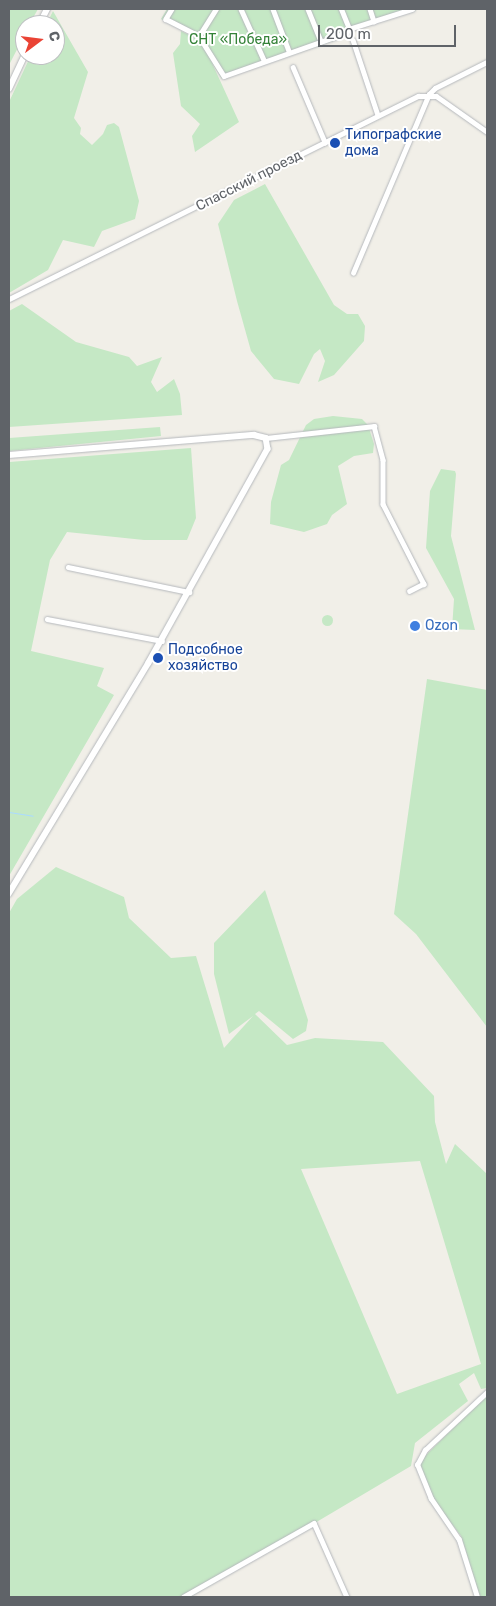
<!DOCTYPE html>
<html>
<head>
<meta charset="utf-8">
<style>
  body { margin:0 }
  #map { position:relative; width:496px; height:1606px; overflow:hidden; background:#f1efe8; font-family:Rubik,sans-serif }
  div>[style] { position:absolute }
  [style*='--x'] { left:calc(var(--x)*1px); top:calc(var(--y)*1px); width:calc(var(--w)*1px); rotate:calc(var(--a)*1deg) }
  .green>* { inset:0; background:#c5e8c5 }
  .round { border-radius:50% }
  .stream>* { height:1px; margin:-0.5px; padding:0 0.5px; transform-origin:0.5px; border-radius:0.5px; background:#aadaff }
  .roads { filter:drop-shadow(0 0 1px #b5b8bc) drop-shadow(0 0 1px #b5b8bc) }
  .minor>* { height:4.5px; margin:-2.25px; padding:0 2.25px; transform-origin:2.25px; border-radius:2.25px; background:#fff }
  .tertiary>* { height:5px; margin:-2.5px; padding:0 2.5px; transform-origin:2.5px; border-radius:2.5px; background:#fff }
  .secondary>* { height:5.5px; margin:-2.75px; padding:0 2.75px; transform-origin:2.75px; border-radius:2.75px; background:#fff }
  .dots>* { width:14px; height:14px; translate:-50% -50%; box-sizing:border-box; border:2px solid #fff; border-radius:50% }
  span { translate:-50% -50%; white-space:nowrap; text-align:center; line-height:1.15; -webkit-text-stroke:4px #fff; paint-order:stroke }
  .park-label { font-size:14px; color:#348238 }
  .transit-label { font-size:14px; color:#164399 }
  .left { translate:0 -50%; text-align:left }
  .street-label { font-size:14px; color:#5f6368 }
  .shop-label { font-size:14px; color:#366cbe }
  .frame { position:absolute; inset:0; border:10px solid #5f6368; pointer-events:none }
  .north { position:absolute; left:15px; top:15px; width:50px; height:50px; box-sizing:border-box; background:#fff; border:1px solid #bfc1c3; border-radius:50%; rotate:75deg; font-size:14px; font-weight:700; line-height:20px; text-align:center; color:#5f6368 }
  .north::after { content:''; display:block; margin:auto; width:18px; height:22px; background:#ea4335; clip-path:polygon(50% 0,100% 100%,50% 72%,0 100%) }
  .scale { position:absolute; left:318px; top:25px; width:138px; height:22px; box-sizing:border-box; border:2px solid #5f6368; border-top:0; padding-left:6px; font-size:15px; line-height:18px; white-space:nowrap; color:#5f6368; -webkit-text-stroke:4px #fff; paint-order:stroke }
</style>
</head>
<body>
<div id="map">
  <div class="green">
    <div style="clip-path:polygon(9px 9px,38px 9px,29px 25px,25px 25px,25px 34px,9px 65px)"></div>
    <div style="clip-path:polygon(167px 9px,420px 9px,349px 30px,348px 36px,222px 79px,212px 63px,239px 122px,195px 152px,192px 136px,200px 124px,181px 106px,173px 53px,180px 44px,181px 31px,199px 40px,161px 19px)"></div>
    <div style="clip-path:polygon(53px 11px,88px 72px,74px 118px,81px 128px,80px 134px,92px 145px,103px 134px,107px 125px,114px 123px,119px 127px,139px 201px,135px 219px,102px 231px,94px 247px,63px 240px,48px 270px,9px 293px,9px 102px,31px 55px,55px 55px,55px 25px,46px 25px)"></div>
    <div style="clip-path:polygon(265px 184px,334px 305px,347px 314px,358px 314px,365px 326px,364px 341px,334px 375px,318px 382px,325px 361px,320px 349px,314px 354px,299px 384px,274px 379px,251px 351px,237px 301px,218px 224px,234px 200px)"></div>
    <div style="clip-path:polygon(22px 304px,76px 342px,129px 357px,137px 366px,162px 357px,151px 382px,157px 392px,174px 379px,180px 394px,182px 415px,9px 427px,9px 311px)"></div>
    <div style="clip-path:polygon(333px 416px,362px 419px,368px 425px,374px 444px,373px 453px,354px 456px,338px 466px,347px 504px,332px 515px,327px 524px,304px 532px,270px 524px,271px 502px,281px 465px,289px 460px,306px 425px,314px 419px)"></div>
    <div style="clip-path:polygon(160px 427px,161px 436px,9px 451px,9px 438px)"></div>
    <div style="clip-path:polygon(191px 448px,196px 518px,187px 540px,144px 540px,67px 532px,50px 560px,31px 651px,104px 668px,97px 686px,114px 695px,9px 876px,9px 462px)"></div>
    <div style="clip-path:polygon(441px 469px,455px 471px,456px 474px,451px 536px,475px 630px,452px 629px,454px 599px,426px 548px,430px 491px)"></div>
    <div class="round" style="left:321.5px;top:614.5px;width:11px;height:11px"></div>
    <div style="clip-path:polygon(427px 679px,487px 690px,487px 1027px,416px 934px,394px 914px)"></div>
    <div style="clip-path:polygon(evenodd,56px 867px,124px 897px,129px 918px,171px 958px,196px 956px,224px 1048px,253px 1016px,229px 1034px,214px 974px,214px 943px,265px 890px,308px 1020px,306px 1031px,293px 1039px,259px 1011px,255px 1014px,287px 1045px,315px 1038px,383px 1042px,434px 1096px,435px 1122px,446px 1164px,455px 1144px,487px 1174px,487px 1388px,481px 1389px,474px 1373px,459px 1384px,468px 1401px,415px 1443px,411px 1466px,190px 1597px,9px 1597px,9px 913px,17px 899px,56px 867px,420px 1161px,481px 1364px,397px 1394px,301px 1169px,420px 1161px)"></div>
    <div style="clip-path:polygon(487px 1394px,487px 1597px,480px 1597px,461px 1536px,434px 1501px,419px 1471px,421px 1460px)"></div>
  </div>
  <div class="stream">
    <div style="--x:9;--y:812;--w:24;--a:9"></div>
  </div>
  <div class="roads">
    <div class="minor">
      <div style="--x:172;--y:9;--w:12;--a:121"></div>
      <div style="--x:166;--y:19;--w:37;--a:27"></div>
      <div style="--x:199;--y:36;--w:47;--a:58"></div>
      <div style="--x:224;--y:76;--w:129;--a:-19.4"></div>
      <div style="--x:346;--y:33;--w:5;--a:-53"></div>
      <div style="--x:349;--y:29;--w:22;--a:-112"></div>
      <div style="--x:241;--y:9;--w:56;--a:65.7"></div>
      <div style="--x:273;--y:9;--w:45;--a:69.1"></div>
      <div style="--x:308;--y:9;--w:35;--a:68"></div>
      <div style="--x:370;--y:9;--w:13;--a:72"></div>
      <div style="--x:349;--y:29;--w:66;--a:-17.6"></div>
      <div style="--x:199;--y:36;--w:32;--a:-58"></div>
      <div style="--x:353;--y:40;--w:79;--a:71.6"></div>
      <div style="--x:293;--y:67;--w:82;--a:66.9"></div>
      <div style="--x:353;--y:273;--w:194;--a:-67"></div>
      <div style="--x:429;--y:94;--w:8;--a:-45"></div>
      <div style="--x:435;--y:88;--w:58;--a:-26.6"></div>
      <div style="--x:266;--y:438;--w:109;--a:-6.3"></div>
      <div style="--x:374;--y:426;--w:35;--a:75"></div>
      <div style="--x:383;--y:460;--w:44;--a:90"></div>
      <div style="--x:383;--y:504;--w:90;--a:62.9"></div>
      <div style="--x:424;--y:584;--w:16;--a:153"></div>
      <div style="--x:68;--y:567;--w:124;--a:11.7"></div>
      <div style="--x:47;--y:619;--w:117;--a:10.8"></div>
      <div style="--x:183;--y:1597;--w:150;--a:-29.5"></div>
      <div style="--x:314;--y:1523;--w:81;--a:66"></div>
      <div style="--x:477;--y:1597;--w:60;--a:-107.5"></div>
      <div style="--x:459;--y:1540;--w:50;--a:-124.3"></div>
      <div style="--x:431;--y:1499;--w:37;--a:-112"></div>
      <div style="--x:417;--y:1465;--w:17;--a:-62"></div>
      <div style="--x:425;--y:1450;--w:85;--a:-43.1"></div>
    </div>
    <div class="tertiary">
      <div style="--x:9;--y:299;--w:457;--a:-26.4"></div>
      <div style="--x:418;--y:96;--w:18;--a:0"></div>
      <div style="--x:436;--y:96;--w:62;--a:35.2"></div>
    </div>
    <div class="secondary">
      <div style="--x:39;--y:25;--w:18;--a:-63"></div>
      <div style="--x:9;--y:89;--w:38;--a:-65"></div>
      <div style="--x:9;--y:455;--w:246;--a:-4.7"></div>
      <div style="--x:254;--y:435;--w:12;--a:14"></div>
      <div style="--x:266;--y:438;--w:11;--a:80"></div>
      <div style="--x:268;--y:449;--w:245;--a:119.1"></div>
      <div style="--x:149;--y:663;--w:270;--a:121.2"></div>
    </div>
  </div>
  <div class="dots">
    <div style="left:335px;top:143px;background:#1a4fb4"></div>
    <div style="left:415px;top:626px;background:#3f7fe0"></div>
    <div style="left:158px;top:658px;background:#1a4fb4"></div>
  </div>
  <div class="park-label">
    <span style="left:238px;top:40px">СНТ «Победа»</span>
  </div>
  <div class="transit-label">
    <span class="left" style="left:345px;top:143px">Типографские<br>дома</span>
    <span class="left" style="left:168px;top:658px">Подсобное<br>хозяйство</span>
  </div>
  <div class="street-label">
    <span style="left:249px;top:181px;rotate:-27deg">Спасский проезд</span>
  </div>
  <div class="shop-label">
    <span class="left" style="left:425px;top:626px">Ozon</span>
  </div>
  <div class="frame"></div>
  <div class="north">С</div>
  <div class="scale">200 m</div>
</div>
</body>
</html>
